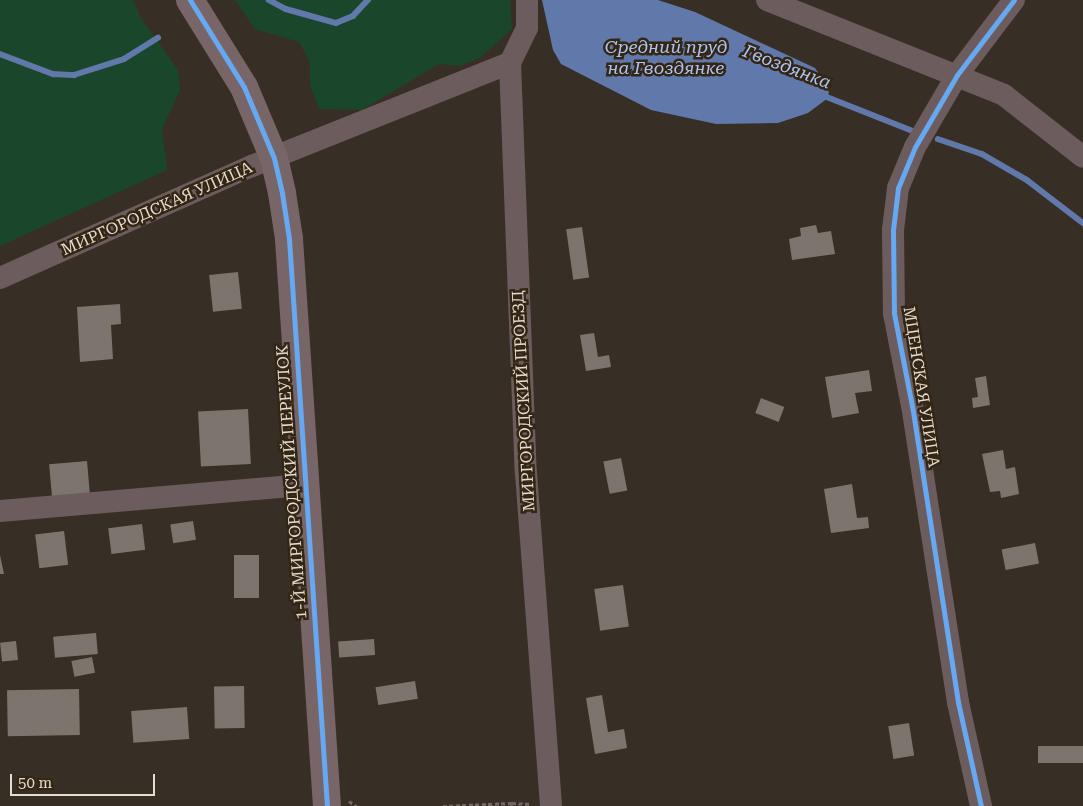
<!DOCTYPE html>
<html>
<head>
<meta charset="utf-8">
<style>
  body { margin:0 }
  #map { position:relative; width:1083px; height:806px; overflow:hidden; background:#372f26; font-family:"Roboto Serif",serif }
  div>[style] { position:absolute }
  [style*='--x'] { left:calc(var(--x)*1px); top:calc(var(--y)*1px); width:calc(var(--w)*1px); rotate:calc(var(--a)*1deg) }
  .green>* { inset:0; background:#1a462b }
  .water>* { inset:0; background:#6079aa }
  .stream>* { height:5.5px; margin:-2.75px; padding:0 2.75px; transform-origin:2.75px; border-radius:2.75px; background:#6079aa }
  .building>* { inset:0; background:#7c756d; transform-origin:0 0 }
  .path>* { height:3px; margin-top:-1.5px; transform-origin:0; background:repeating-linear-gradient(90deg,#726766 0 4px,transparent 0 6.5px) }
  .street>* { height:22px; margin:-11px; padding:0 11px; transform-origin:11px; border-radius:11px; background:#6d5c5d }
  .secondary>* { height:28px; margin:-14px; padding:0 14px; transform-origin:14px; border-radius:14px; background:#786567 }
  .cycleway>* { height:5px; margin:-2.5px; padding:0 2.5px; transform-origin:2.5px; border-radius:2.5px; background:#66a8f1 }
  span { translate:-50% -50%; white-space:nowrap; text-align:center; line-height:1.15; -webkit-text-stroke:5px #342614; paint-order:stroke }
  .street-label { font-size:16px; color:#e5dcd1 }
  .water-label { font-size:18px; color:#acc4f3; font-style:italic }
  .scale { position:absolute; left:10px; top:774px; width:145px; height:22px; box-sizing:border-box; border:2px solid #e5dcd1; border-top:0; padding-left:6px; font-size:15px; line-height:18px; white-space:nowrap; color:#e5dcd1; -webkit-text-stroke:4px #342614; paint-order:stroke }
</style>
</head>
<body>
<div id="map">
  <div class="green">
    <div style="clip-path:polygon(0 0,133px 0,141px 18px,178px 70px,180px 90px,162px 129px,167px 170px,0 246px)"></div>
    <div style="clip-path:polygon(235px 0,510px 0,512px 29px,480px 58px,460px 66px,439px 64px,362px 110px,319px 109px,310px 86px,310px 62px,299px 42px,255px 29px)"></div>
  </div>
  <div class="water">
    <div style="clip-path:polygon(542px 0,658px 0,695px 12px,815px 68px,829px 89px,828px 98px,808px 113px,778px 123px,716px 124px,651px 110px,561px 64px,553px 50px)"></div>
  </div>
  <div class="stream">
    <div style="--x:269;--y:0;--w:19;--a:28"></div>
    <div style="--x:286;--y:9;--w:52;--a:15.6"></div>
    <div style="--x:336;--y:23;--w:18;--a:-22"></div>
    <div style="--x:353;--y:16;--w:22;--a:-47"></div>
    <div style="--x:0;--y:54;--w:57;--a:20.7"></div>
    <div style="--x:53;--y:74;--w:21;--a:3"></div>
    <div style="--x:74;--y:75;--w:52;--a:-17.7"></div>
    <div style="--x:124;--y:59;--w:40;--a:-32"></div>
    <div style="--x:822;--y:95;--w:98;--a:21.6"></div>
    <div style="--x:938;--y:139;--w:46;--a:18.8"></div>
    <div style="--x:982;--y:154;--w:52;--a:30"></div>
    <div style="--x:1027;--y:180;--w:71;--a:37.5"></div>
  </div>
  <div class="building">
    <div style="clip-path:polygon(816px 225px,818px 233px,831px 231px,835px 254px,792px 260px,789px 239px,801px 236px,800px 228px)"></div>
    <div style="left:582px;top:227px;width:51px;height:16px;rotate:82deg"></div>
    <div style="left:238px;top:272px;width:37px;height:29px;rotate:84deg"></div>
    <div style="clip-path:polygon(120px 304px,121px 324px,111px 325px,113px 359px,80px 362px,77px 307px)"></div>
    <div style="clip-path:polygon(594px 333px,598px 357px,609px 355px,611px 367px,586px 371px,580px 335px)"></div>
    <div style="clip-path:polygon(869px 370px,872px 391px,855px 393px,859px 413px,832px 418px,825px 377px)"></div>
    <div style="clip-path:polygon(986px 376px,990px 405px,973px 408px,972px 398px,978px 397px,975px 378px)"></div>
    <div style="left:761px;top:398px;width:25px;height:16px;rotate:21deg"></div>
    <div style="left:248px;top:409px;width:55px;height:50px;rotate:87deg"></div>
    <div style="clip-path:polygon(1003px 450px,1006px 469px,1015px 467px,1019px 494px,1001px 498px,1000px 491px,990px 492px,982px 454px)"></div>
    <div style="left:621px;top:458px;width:33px;height:18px;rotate:79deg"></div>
    <div style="left:87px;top:461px;width:35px;height:38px;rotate:85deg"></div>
    <div style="clip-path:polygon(852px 484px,857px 518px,868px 517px,869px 528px,831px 533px,824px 489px)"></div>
    <div style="left:193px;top:521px;width:19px;height:23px;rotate:81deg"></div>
    <div style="left:142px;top:524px;width:26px;height:34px;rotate:83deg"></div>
    <div style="left:64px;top:531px;width:34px;height:29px;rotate:83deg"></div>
    <div style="left:1035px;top:543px;width:21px;height:34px;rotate:79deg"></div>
    <div style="clip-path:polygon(0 555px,4px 574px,0 574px)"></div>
    <div style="left:234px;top:555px;width:25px;height:43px"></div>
    <div style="left:623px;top:585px;width:42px;height:29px;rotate:82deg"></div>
    <div style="left:96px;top:633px;width:21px;height:43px;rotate:85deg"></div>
    <div style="left:374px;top:639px;width:16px;height:36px;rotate:86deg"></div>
    <div style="left:16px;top:641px;width:19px;height:16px;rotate:84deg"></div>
    <div style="left:92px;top:657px;width:16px;height:21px;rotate:79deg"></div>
    <div style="left:415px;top:681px;width:18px;height:40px;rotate:81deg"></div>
    <div style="left:244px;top:686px;width:42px;height:30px;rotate:89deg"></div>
    <div style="left:79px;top:689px;width:46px;height:72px;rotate:89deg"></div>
    <div style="clip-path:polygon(602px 695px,608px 732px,624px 729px,627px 748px,595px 754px,586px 698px)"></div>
    <div style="left:187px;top:707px;width:32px;height:56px;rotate:86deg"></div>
    <div style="left:909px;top:723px;width:33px;height:21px;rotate:81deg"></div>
    <div style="left:1083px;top:746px;width:17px;height:45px;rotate:90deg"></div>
  </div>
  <div class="path">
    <div style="--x:349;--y:801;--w:9;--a:36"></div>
    <div style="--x:443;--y:806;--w:69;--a:-2.5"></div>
    <div style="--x:511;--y:806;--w:3;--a:-72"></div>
    <div style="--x:512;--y:803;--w:19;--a:3"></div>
  </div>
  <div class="street">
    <div style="--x:527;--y:0;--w:28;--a:90"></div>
    <div style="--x:527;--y:28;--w:39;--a:116"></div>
    <div style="--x:510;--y:63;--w:410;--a:87.8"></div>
    <div style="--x:526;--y:473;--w:334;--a:85.7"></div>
    <div style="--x:767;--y:0;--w:255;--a:21.8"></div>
    <div style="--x:1004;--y:95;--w:100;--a:38.1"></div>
    <div style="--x:0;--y:278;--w:276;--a:-24"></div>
    <div style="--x:252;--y:166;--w:278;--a:-21.8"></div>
    <div style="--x:0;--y:511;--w:304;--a:-4.9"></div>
    <div style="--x:981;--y:806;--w:107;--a:-102.5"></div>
    <div style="--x:958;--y:702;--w:300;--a:-98.8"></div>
    <div style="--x:912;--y:406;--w:95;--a:-101"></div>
    <div style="--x:894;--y:313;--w:83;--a:-90.7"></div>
    <div style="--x:893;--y:230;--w:42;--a:-83.2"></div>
    <div style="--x:898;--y:188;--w:44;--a:-67.5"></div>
    <div style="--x:915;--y:147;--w:83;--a:-59.7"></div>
    <div style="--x:957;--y:75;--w:94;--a:-52.8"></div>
  </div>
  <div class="secondary">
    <div style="--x:190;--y:0;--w:102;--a:58.2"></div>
    <div style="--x:244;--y:87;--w:77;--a:67.1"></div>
    <div style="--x:274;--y:158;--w:36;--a:77"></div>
    <div style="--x:282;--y:193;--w:47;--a:81.3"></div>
    <div style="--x:289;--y:239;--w:568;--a:86.17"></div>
  </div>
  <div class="cycleway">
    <div style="--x:190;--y:0;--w:102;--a:58.2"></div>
    <div style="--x:244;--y:87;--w:77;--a:67.1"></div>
    <div style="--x:274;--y:158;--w:36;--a:77"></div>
    <div style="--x:282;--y:193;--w:47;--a:81.3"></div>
    <div style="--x:289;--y:239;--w:568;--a:86.17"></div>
    <div style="--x:981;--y:806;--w:107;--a:-102.5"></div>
    <div style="--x:958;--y:702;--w:300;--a:-98.8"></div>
    <div style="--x:912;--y:406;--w:95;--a:-101"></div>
    <div style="--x:894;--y:313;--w:83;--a:-90.7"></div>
    <div style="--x:893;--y:230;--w:42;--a:-83.2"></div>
    <div style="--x:898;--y:188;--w:44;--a:-67.5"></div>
    <div style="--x:915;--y:147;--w:83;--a:-59.7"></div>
    <div style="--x:957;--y:75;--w:94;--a:-52.8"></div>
  </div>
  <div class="street-label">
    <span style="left:157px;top:209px;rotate:-24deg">МИРГОРОДСКАЯ УЛИЦА</span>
    <span style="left:921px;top:387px;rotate:81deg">МЦЕНСКАЯ УЛИЦА</span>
    <span style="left:524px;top:401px;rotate:-93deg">МИРГОРОДСКИЙ ПРОЕЗД</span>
    <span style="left:292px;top:482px;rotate:-94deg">1-Й МИРГОРОДСКИЙ ПЕРЕУЛОК</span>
  </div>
  <div class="water-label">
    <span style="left:666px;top:58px">Средний пруд<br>на Гвоздянке</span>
    <span style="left:787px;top:67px;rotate:21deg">Гвоздянка</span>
  </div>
  <div class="scale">50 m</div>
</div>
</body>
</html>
